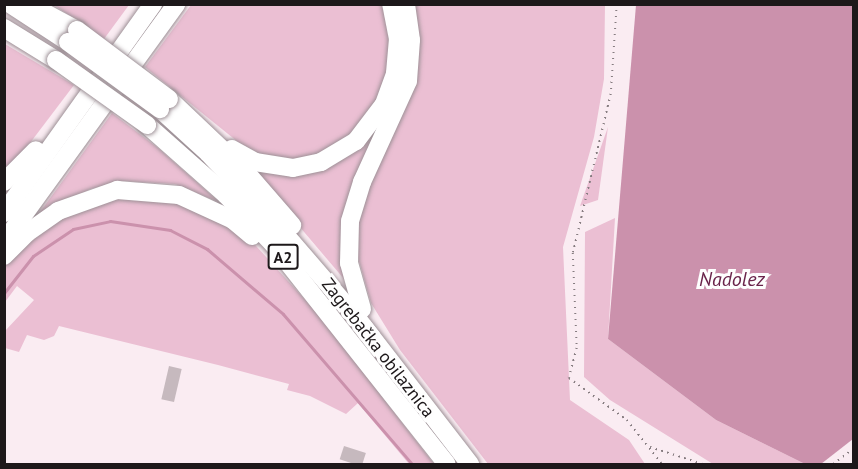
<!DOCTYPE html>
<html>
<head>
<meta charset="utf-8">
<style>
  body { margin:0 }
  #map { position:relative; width:858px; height:469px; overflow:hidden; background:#faecf2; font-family:"PT Sans",sans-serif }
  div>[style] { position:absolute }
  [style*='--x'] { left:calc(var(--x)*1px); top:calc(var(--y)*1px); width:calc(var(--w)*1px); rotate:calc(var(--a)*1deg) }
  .green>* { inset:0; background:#ebbfd3 }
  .water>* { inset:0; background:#cb91ac }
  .stream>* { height:3px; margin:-1.5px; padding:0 1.5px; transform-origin:1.5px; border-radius:1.5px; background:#cb91ac }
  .building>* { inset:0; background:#c6b9be; transform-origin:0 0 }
  .path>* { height:1.5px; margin-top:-0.75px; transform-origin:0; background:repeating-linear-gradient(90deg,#867c80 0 1.5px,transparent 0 6px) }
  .roads { filter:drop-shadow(0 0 2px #9d9096) drop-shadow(0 0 2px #9d9096) }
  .highway>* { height:18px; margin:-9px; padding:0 9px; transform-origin:9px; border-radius:9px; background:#fff }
  .bridges { filter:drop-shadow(0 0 2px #9d9096) drop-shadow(0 0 2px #9d9096) }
  .highway-bridge>* { height:18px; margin:-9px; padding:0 9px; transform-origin:9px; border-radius:9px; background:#fff }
  span { translate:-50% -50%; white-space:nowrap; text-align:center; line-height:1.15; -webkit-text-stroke:6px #fefefe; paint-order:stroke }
  .shield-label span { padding:2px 4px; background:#fefefe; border:2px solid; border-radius:4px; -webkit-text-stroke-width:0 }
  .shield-label { font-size:16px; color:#1d181a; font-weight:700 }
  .street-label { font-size:18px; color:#1d181a }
  .water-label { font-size:20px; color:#6a244b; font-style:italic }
  .frame { position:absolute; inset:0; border:6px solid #1d181a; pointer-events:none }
</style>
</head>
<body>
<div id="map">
  <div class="green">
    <div style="clip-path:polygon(54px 5px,129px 5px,104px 39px)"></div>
    <div style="clip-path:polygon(191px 5px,385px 5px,390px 29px,390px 62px,380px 94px,366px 119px,344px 141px,312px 157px,294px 160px,263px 156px,238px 142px,145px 67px)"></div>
    <div style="clip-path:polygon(413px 5px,605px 5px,604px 79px,594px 137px,563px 247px,570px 400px,629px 440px,645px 464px,488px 464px,400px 350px,371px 303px,357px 254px,358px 226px)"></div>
    <div style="clip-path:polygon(5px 44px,74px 85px,5px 176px)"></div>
    <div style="clip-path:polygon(403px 67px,354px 181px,350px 286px,242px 159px,330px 164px)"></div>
    <div style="clip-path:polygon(112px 113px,158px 148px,219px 202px,175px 184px,123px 181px,90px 189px,35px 219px)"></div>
    <div style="clip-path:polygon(608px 127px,598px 200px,580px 206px)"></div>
    <div style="clip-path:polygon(118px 195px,177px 199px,247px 236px,318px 314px,434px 464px,409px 464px,358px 403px,346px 414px,310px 396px,287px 390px,289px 384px,218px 365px,59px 326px,54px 336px,44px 340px,27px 335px,19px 352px,5px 348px,5px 331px,34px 300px,17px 286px,5px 302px,5px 264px,60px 216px)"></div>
    <div style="clip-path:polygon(615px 218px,608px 339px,716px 420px,805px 464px,713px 464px,610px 400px,584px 377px,585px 232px)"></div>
  </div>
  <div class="water">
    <div style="clip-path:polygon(636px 5px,853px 5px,853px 439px,821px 464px,805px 464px,716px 420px,608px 339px)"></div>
  </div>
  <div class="stream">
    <div style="--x:4;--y:293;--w:47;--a:-51.9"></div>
    <div style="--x:33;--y:256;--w:48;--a:-34"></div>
    <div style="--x:73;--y:229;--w:38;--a:-12"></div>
    <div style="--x:110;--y:221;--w:61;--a:8.5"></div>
    <div style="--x:170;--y:230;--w:42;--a:27.2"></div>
    <div style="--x:207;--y:249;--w:100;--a:40.5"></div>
    <div style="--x:283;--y:314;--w:198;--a:49.3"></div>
  </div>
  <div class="building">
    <div style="left:169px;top:366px;width:13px;height:34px;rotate:13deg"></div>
    <div style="left:344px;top:446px;width:23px;height:14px;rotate:18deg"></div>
  </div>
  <div class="path">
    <div style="--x:617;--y:4;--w:90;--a:93.8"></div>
    <div style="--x:611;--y:94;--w:163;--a:103.4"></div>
    <div style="--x:573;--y:253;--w:95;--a:87.6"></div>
    <div style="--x:577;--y:348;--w:31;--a:105"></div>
    <div style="--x:569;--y:378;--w:72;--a:35.9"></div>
    <div style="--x:627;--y:420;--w:56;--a:51.5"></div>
    <div style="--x:650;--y:447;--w:56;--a:17.8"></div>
    <div style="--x:833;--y:464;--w:26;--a:-37"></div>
  </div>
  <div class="roads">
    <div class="highway">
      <div style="--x:10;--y:4;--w:69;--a:33.2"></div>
      <div style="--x:36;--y:8;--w:47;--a:28.2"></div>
      <div style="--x:4;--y:28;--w:61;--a:31.6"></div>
      <div style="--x:169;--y:99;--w:105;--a:43.5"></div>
      <div style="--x:245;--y:171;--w:72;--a:49"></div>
      <div style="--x:160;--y:109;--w:65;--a:42.5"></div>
      <div style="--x:208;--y:153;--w:110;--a:46.5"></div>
      <div style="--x:284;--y:233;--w:112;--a:49.3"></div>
      <div style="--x:357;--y:318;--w:185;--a:52.3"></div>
      <div style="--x:147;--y:125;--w:106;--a:41.5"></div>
      <div style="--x:226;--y:195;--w:68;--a:46.2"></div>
      <div style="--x:273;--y:244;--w:280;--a:51.7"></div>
      <div style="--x:232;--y:149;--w:26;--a:29"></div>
      <div style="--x:255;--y:162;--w:38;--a:9"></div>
      <div style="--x:293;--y:168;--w:29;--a:-12"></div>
      <div style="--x:321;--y:162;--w:41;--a:-31"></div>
      <div style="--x:356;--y:141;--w:46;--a:-52.9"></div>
      <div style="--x:384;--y:104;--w:33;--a:-70"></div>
      <div style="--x:395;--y:73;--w:34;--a:-85"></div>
      <div style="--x:398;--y:39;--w:36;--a:-101"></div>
      <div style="--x:4;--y:182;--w:45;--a:-45"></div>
      <div style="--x:4;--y:213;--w:257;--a:-54.5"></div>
      <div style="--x:4;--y:242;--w:294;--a:-54.1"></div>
      <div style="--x:4;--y:256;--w:33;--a:-45"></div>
      <div style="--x:27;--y:233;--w:38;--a:-35"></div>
      <div style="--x:58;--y:211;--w:63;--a:-19.6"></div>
      <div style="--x:117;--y:190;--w:62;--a:4.6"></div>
      <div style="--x:179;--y:195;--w:60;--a:24.8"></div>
      <div style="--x:233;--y:220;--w:25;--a:40"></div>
      <div style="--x:362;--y:309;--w:48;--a:-105.8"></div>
      <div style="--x:349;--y:263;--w:42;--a:-88.6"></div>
      <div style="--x:350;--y:221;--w:41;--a:-72.9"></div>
      <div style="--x:362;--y:182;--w:111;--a:-65.5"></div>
      <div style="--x:408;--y:81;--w:41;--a:-85.8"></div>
      <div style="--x:411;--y:40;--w:36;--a:-98"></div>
    </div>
  </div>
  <div class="bridges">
    <div class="highway-bridge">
      <div style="--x:77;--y:30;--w:115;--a:36.9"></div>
      <div style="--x:68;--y:42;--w:114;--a:36.1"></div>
      <div style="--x:56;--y:60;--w:112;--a:35.5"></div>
    </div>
  </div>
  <div class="shield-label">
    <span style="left:283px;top:257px">A2</span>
  </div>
  <div class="street-label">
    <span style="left:378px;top:348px;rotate:52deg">Zagrebačka obilaznica</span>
  </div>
  <div class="water-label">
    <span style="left:732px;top:279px">Nadolez</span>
  </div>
  <div class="frame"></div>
</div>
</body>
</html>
